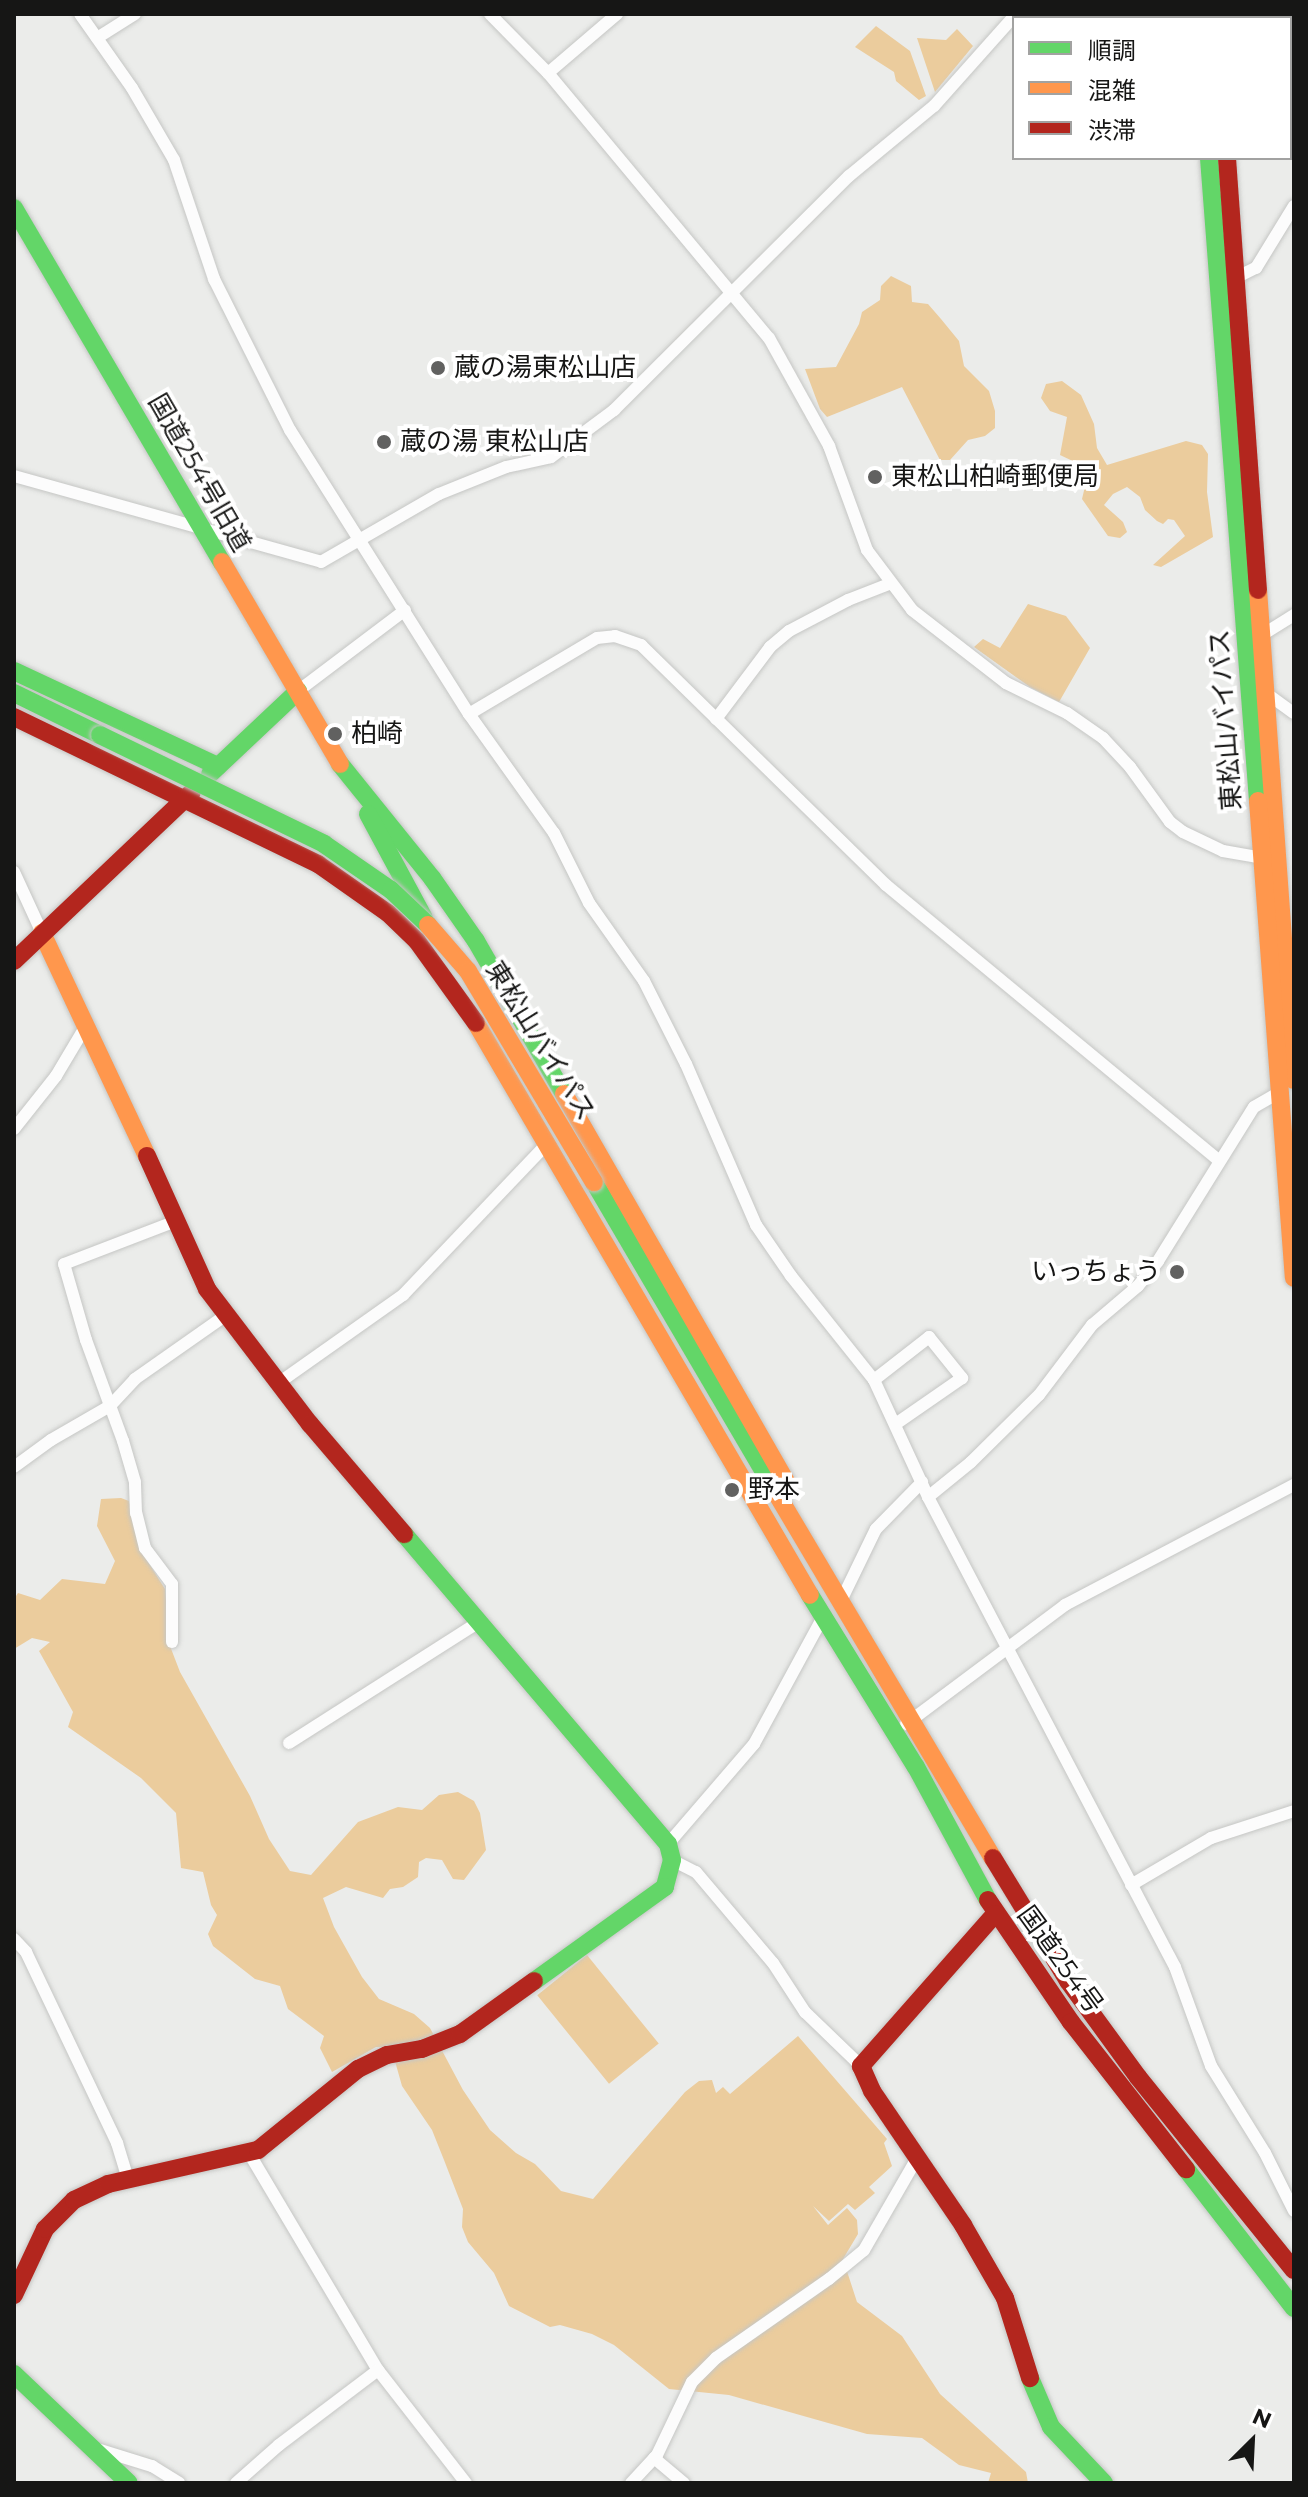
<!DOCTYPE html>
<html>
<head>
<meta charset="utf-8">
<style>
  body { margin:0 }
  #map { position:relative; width:1308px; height:2497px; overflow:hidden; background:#ebecea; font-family:Montserrat,"Noto Sans JP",sans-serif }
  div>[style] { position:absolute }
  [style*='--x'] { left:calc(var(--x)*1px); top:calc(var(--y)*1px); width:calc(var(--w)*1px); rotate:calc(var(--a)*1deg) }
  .green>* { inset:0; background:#ebcc9d; transform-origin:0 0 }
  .roads { filter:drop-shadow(0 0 2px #c5c6c4) drop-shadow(0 0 2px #c5c6c4) }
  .street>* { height:12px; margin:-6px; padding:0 6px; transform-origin:6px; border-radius:6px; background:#fcfcfc }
  .fast>* { height:18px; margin:-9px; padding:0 9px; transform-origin:9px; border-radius:9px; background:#63d668 }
  .slow>* { height:18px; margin:-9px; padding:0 9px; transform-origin:9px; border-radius:9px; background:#ff974d }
  .jam>* { height:18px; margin:-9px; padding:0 9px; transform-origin:9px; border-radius:9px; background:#b3261e }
  .bridges { filter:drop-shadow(0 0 2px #c5c6c4) drop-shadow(0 0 2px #c5c6c4) }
  .fast-bridge>* { height:18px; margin:-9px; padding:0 9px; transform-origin:9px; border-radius:9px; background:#63d668 }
  .slow-bridge>* { height:18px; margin:-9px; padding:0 9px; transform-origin:9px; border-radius:9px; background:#ff974d }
  .dots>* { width:22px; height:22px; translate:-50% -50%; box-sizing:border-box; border:4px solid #fff; border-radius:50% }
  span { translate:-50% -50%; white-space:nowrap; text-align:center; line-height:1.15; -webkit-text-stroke:8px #fff; paint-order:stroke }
  .poi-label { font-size:26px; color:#161615 }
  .left { translate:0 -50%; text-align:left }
  .right { translate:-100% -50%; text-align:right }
  .street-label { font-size:26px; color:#161615 }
  .frame { position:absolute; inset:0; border:16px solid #161615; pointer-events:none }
  .legend { position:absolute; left:1012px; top:16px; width:280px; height:144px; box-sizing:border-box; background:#fff; border:2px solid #a2a2a1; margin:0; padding:10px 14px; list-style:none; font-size:24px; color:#161615 }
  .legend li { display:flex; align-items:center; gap:16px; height:40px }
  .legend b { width:40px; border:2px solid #a2a2a1 }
  .north { position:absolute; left:1212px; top:2401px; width:80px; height:80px; -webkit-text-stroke:6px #fff; paint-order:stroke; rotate:24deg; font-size:22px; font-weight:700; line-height:32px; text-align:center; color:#161615 }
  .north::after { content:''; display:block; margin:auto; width:28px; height:36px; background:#161615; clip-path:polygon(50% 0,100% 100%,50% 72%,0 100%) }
</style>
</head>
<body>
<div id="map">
  <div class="green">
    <div style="clip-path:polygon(876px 26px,910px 51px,926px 96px,919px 100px,896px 81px,894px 72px,855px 47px)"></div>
    <div style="clip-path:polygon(957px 29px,973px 46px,935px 92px,917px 38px,946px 40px)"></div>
    <div style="clip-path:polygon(891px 276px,911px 286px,912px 302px,928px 304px,941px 319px,959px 341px,964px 366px,989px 391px,995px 411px,995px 428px,985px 436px,968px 440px,950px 460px,940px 460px,902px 387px,827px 417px,820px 409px,805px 369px,836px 367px,859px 324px,862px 312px,880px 300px,881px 286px)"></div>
    <div style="clip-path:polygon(1062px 381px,1081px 395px,1094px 424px,1097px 448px,1107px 465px,1186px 441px,1202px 445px,1208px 454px,1207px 492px,1213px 537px,1161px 567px,1153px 565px,1185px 536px,1174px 520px,1168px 519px,1163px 524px,1157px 521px,1145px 510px,1140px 497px,1127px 487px,1113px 494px,1104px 505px,1123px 522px,1127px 532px,1120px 538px,1108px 536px,1082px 499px,1087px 478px,1079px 464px,1060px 455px,1067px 417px,1050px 411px,1041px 398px,1046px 384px)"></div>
    <div style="clip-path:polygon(1028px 604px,1066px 616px,1090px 648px,1059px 702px,1030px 687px,974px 647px,983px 639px,1000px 648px)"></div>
    <div style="clip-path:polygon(121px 1498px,129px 1501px,143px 1554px,165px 1589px,170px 1646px,180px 1672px,250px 1796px,269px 1839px,290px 1871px,311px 1875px,358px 1822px,398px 1807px,422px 1810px,439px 1795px,458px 1792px,474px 1801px,480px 1813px,486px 1850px,464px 1880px,453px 1879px,442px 1860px,426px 1858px,419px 1862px,418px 1877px,403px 1887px,390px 1889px,383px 1898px,346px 1887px,323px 1898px,334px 1927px,362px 1977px,379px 1999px,414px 2014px,430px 2028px,463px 2090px,490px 2130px,516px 2153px,535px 2164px,561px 2191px,593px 2199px,685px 2092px,699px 2081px,712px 2080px,716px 2093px,723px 2087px,730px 2094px,798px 2036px,887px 2139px,884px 2143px,892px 2166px,869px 2187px,875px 2193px,855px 2210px,848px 2204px,829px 2221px,813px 2206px,828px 2225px,847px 2208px,857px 2220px,858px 2234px,843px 2259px,857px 2302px,902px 2336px,940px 2394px,1026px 2472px,1028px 2483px,988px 2483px,991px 2473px,959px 2465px,922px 2438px,867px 2434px,729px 2395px,669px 2389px,614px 2345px,592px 2334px,560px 2325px,550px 2327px,509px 2306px,494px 2273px,468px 2242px,462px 2227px,463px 2209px,444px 2160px,432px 2130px,402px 2086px,391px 2047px,376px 2047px,332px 2072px,320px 2048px,324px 2036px,288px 2009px,280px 1986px,255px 1979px,213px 1946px,208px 1934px,217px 1915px,211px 1905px,203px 1872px,181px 1868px,176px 1813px,141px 1778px,68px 1727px,73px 1712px,39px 1651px,50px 1642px,32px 1638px,14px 1649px,14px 1599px,18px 1593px,40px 1600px,62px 1579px,105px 1584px,115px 1561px,97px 1526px,101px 1499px)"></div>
    <div style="left:587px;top:1955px;width:114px;height:64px;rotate:51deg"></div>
  </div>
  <div class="roads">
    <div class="street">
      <div style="--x:80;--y:14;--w:90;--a:54.9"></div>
      <div style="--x:132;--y:88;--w:83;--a:59.7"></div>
      <div style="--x:174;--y:160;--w:126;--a:71.4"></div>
      <div style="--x:214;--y:279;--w:169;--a:63.3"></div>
      <div style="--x:290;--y:430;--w:336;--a:57.8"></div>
      <div style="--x:469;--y:714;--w:146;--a:54.5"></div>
      <div style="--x:554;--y:833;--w:78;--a:63.4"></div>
      <div style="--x:589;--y:903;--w:95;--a:54.8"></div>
      <div style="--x:644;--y:981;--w:93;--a:63.2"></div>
      <div style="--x:686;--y:1064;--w:176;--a:66.5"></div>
      <div style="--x:756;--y:1225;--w:62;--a:55.5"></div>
      <div style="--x:791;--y:1276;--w:133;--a:51.4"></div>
      <div style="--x:874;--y:1380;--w:129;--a:65.2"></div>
      <div style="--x:928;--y:1497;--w:531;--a:62.28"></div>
      <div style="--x:1175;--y:1967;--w:105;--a:70"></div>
      <div style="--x:1211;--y:2066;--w:102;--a:58.2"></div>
      <div style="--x:1265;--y:2153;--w:65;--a:63.4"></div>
      <div style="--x:490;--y:14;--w:83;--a:45.5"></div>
      <div style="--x:548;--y:73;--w:345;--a:50.2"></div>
      <div style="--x:769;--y:338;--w:124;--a:60.9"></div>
      <div style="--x:829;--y:446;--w:111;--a:69.9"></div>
      <div style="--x:867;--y:550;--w:75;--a:53.1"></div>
      <div style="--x:912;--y:610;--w:119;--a:37.8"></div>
      <div style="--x:1006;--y:683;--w:68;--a:26.2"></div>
      <div style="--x:1067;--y:713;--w:44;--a:34.8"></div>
      <div style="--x:1103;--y:738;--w:40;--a:47"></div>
      <div style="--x:1130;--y:767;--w:68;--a:54"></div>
      <div style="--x:1170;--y:822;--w:16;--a:38"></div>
      <div style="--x:1183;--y:832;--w:44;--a:25.4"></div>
      <div style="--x:1223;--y:851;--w:40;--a:10"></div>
      <div style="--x:1035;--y:14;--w:6;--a:39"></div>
      <div style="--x:97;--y:38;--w:45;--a:-32.3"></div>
      <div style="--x:548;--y:73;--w:91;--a:-40.5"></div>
      <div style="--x:1231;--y:280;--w:28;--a:-26"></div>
      <div style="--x:1256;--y:268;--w:73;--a:-58.5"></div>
      <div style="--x:14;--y:476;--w:319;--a:15.6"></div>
      <div style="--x:321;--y:562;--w:136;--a:-30"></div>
      <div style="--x:439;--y:494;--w:72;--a:-21.9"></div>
      <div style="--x:506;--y:467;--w:46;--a:-12.5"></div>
      <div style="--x:551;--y:457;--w:79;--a:-36.7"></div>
      <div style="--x:614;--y:410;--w:332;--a:-44.9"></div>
      <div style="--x:849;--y:176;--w:110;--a:-39.5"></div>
      <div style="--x:934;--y:106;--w:123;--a:-48.3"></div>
      <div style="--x:1262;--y:635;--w:38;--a:-32"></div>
      <div style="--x:298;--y:691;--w:134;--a:-37.1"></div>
      <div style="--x:1266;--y:693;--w:34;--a:36"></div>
      <div style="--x:469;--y:714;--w:149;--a:-30.7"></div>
      <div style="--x:597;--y:638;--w:18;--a:-6"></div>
      <div style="--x:615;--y:636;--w:28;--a:19"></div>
      <div style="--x:641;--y:645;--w:343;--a:44.4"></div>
      <div style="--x:886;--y:885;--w:431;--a:39.6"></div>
      <div style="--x:716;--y:719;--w:90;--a:-53.1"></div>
      <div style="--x:770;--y:647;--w:25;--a:-40"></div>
      <div style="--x:789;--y:631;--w:67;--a:-27.7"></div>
      <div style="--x:848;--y:600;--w:44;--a:-21.3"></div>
      <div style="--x:14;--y:872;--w:67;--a:65.3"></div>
      <div style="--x:14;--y:1129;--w:68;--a:-51.6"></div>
      <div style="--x:56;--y:1076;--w:61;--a:-59.2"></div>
      <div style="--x:874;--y:1380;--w:70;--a:-38"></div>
      <div style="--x:929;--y:1337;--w:53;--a:51.2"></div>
      <div style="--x:962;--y:1378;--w:79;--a:145.3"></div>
      <div style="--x:280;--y:1382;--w:151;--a:-35.3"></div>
      <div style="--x:403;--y:1295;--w:207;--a:-46.4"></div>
      <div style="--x:14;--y:1467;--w:46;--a:-36.1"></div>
      <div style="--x:51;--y:1440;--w:68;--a:-30"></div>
      <div style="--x:110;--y:1406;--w:37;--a:-47"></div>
      <div style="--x:135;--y:1379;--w:111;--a:-35.1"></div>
      <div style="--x:928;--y:1497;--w:55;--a:-39.1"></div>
      <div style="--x:971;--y:1462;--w:95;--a:-44.6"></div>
      <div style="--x:1039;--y:1395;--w:88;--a:-52.9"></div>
      <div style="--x:1092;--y:1325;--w:60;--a:-40.3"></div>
      <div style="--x:1138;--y:1286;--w:32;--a:-51"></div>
      <div style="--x:1158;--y:1261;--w:181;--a:-58.1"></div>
      <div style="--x:1254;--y:1107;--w:30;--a:-30"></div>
      <div style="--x:840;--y:1603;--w:82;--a:-64.1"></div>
      <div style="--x:876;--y:1529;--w:66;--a:-45.6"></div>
      <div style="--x:172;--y:1642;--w:58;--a:-90"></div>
      <div style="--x:172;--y:1584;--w:45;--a:-126.9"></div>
      <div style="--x:145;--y:1548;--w:36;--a:-104"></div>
      <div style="--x:136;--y:1513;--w:31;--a:-92"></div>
      <div style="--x:135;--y:1482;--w:43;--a:-106.3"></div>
      <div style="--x:123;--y:1441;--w:108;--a:-110.1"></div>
      <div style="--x:86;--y:1340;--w:79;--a:-106.1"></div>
      <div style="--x:64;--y:1264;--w:120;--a:-21"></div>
      <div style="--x:906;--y:1724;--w:199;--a:-36.8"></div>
      <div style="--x:1065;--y:1605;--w:259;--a:-27.7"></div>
      <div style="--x:289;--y:1743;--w:225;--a:-32.5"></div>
      <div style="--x:668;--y:1844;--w:132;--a:-49.3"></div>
      <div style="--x:754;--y:1744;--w:145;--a:-61.5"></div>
      <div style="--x:672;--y:1860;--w:27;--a:27"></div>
      <div style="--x:696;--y:1872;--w:119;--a:49.8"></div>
      <div style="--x:773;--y:1963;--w:59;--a:56.9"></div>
      <div style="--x:805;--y:2012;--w:78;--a:44"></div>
      <div style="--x:1131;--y:1885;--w:93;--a:-30.4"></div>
      <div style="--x:1211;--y:1838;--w:87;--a:-18"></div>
      <div style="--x:14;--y:1939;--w:18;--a:47"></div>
      <div style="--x:26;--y:1952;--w:212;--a:64.5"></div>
      <div style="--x:117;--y:2143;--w:37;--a:73"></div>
      <div style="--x:249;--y:2153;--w:252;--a:59.3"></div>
      <div style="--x:378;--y:2370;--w:143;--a:52.1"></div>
      <div style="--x:97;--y:2449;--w:58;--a:17.2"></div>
      <div style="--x:152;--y:2466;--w:32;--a:32"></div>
      <div style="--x:654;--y:2458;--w:39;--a:40"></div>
      <div style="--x:236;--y:2483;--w:57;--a:-41.5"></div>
      <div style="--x:279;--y:2445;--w:124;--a:-37.1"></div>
      <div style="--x:631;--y:2483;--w:38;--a:-47"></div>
      <div style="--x:657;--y:2455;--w:81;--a:-64.4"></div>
      <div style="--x:692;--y:2382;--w:34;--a:-45"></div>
      <div style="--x:716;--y:2358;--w:138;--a:-35"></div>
      <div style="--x:829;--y:2279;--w:45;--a:-39.6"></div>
      <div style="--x:864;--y:2250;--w:104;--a:-60"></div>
    </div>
    <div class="fast">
      <div style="--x:1209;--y:158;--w:645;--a:85.64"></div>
      <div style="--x:14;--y:208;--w:411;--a:59.6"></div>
      <div style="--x:14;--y:671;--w:225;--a:25"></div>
      <div style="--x:14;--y:693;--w:96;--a:26"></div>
      <div style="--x:340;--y:764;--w:146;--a:51.1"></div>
      <div style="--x:432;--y:878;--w:77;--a:55.1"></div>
      <div style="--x:476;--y:941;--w:177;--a:60.1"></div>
      <div style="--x:210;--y:774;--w:121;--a:-43.3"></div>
      <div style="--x:368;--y:814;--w:118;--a:61.7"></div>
      <div style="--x:594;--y:1182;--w:352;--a:59.6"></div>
      <div style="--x:404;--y:1534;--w:407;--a:49.6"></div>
      <div style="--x:668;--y:1844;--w:16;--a:76"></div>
      <div style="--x:672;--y:1860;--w:28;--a:105"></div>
      <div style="--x:665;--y:1887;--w:161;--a:144.3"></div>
      <div style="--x:810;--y:1595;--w:202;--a:58.4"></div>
      <div style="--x:916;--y:1767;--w:151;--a:61.6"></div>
      <div style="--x:1186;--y:2169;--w:176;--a:52.2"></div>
      <div style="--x:14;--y:2374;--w:158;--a:43.5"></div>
      <div style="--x:1030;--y:2378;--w:53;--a:66.8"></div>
      <div style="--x:1051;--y:2427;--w:77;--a:46.6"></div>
    </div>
    <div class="slow">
      <div style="--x:1199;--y:14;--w:4;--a:90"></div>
      <div style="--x:222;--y:562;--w:234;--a:59.7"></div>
      <div style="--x:1258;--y:590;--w:491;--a:85.9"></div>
      <div style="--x:1258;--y:801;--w:478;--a:85.7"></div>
      <div style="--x:42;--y:933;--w:246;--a:64.8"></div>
      <div style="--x:476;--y:1023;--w:662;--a:59.72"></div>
      <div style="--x:564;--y:1094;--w:446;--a:60.2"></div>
      <div style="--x:772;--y:1486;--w:433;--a:59.3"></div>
    </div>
    <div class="jam">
      <div style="--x:1217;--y:14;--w:4;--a:90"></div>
      <div style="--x:1227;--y:158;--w:433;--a:85.9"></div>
      <div style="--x:14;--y:717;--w:338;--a:25.8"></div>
      <div style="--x:318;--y:864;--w:85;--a:35"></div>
      <div style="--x:388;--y:913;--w:40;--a:44"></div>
      <div style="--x:417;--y:941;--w:101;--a:54.3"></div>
      <div style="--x:14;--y:961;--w:245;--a:-43.5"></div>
      <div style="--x:147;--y:1156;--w:146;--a:65.7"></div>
      <div style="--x:207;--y:1289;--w:170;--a:52.7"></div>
      <div style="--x:310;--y:1424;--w:145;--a:49.5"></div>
      <div style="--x:993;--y:1858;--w:144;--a:58.6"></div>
      <div style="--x:1068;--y:1981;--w:119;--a:53.9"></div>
      <div style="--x:1138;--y:2077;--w:248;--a:51.1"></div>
      <div style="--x:988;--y:1900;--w:148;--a:55.8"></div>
      <div style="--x:1071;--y:2022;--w:187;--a:52"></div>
      <div style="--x:995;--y:1914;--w:203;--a:131.4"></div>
      <div style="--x:861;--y:2066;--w:27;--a:66"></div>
      <div style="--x:872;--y:2091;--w:162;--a:55.8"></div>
      <div style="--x:963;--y:2225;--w:84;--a:60.1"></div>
      <div style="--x:1005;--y:2298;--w:84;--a:72.6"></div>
      <div style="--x:14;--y:2295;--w:73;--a:-64.8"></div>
      <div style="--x:45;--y:2229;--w:41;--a:-45"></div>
      <div style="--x:74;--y:2200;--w:38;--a:-25"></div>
      <div style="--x:108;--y:2184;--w:154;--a:-12.8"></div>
      <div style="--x:258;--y:2150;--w:129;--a:-39"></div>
      <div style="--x:358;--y:2069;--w:32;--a:-26"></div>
      <div style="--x:387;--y:2055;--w:36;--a:-10"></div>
      <div style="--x:422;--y:2049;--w:41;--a:-21.5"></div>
      <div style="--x:460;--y:2034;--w:91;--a:-35.6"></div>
    </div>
  </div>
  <div class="bridges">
    <div class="fast-bridge">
      <div style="--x:100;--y:735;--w:249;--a:25.9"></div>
      <div style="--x:324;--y:844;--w:81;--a:34.5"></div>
      <div style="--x:391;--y:890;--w:51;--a:43.4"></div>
    </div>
    <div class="slow-bridge">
      <div style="--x:428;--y:925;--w:61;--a:49"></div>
      <div style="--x:468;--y:971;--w:246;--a:59.2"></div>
    </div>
  </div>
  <div class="dots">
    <div style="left:438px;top:368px;background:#616160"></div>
    <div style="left:384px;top:442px;background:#616160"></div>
    <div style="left:875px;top:477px;background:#616160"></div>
    <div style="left:335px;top:734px;background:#616160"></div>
    <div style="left:1177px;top:1272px;background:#616160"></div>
    <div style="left:732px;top:1490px;background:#616160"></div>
  </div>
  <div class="poi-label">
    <span class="left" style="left:454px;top:368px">蔵の湯東松山店</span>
    <span class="left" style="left:400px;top:442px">蔵の湯 東松山店</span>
    <span class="left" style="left:891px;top:477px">東松山柏崎郵便局</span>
    <span class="left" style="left:351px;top:734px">柏崎</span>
    <span class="right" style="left:1161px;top:1272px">いっちょう</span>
    <span class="left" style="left:748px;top:1490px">野本</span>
  </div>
  <div class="street-label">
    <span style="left:199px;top:473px;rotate:60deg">国道254号旧道</span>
    <span style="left:1226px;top:720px;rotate:-94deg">東松山バイパス</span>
    <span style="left:540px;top:1041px;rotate:58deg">東松山バイパス</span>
    <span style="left:1060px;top:1960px;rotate:54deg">国道254号</span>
  </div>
  <div class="frame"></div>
  <ul class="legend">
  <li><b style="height:10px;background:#63d668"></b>順調</li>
  <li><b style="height:10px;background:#ff974d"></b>混雑</li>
  <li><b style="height:10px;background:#b3261e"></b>渋滞</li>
  </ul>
  <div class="north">N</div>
</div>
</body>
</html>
